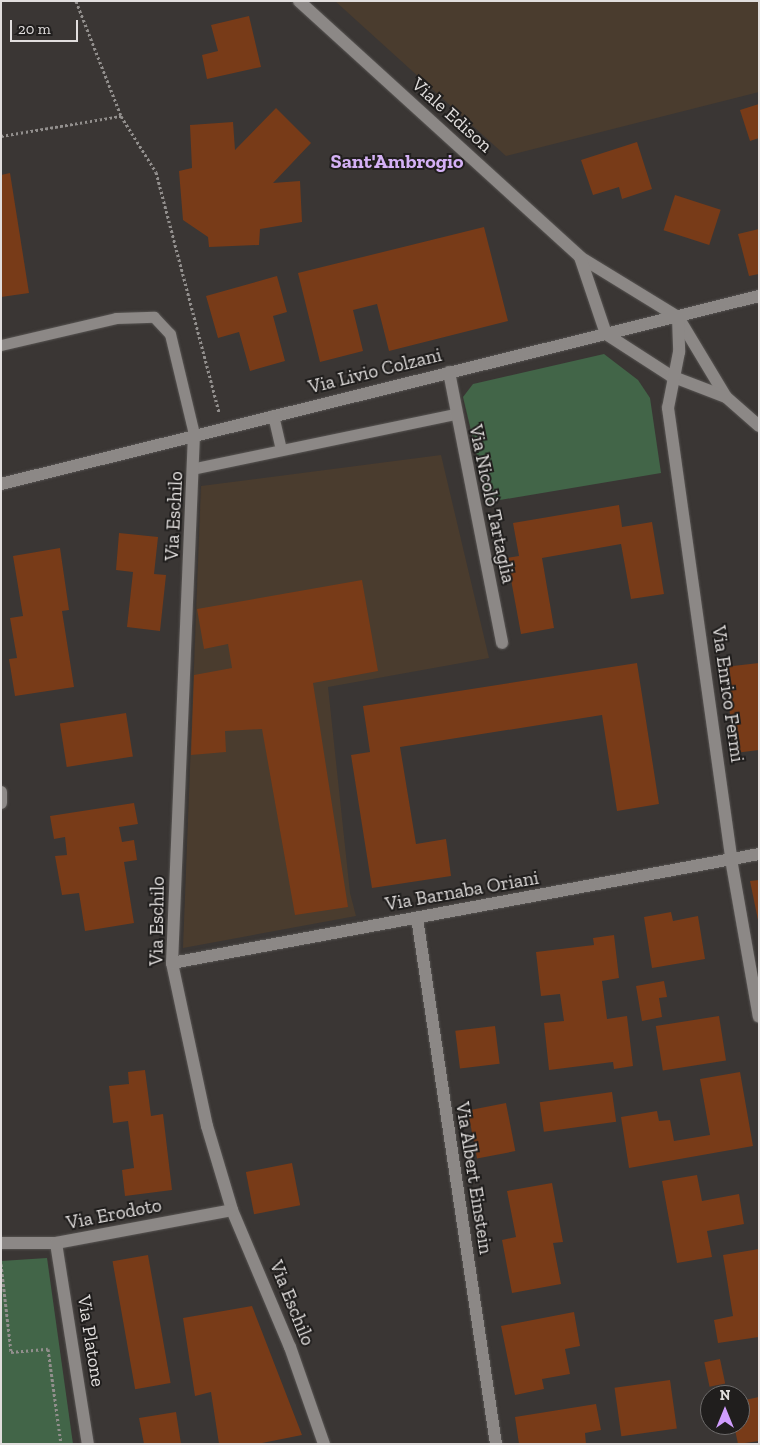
<!DOCTYPE html>
<html>
<head>
<meta charset="utf-8">
<style>
  body { margin:0 }
  #map { position:relative; width:760px; height:1445px; overflow:hidden; background:#3a3634; font-family:"Zilla Slab",serif }
  div>[style] { position:absolute }
  [style*='--x'] { left:calc(var(--x)*1px); top:calc(var(--y)*1px); width:calc(var(--w)*1px); rotate:calc(var(--a)*1deg) }
  .industrial>* { inset:0; background:#4a3c2e }
  .green>* { inset:0; background:#426548 }
  .building>* { inset:0; background:#783b18; transform-origin:0 0 }
  .path>* { height:3px; margin-top:-1.5px; transform-origin:0; background:repeating-linear-gradient(90deg,#928f8d 0 2.5px,transparent 0 5px) }
  .roads { filter:drop-shadow(0 0 1px #575452) drop-shadow(0 0 1px #575452) }
  .lane>* { height:11px; margin:-5.5px; padding:0 5.5px; transform-origin:5.5px; border-radius:5.5px; background:#8c8886 }
  .street>* { height:12px; margin:-6px; padding:0 6px; transform-origin:6px; border-radius:6px; background:#8c8886 }
  span { translate:-50% -50%; white-space:nowrap; text-align:center; line-height:1.15; -webkit-text-stroke:4px #201e1d; paint-order:stroke }
  .street-label { font-size:19px; color:#e1dedd }
  .neighbourhood-label { font-size:20px; color:#d4b1f5; font-weight:700 }
  .frame { position:absolute; inset:0; border:2px solid #e1dedd; pointer-events:none }
  .north { position:absolute; left:700px; top:1385px; width:50px; height:50px; box-sizing:border-box; background:#201e1d; border:1px solid #6d6b6a; border-radius:50%; rotate:0deg; font-size:14px; font-weight:700; line-height:20px; text-align:center; color:#e1dedd }
  .north::after { content:''; display:block; margin:auto; width:18px; height:22px; background:#d09dfe; clip-path:polygon(50% 0,100% 100%,50% 72%,0 100%) }
  .scale { position:absolute; left:10px; top:20px; width:68px; height:22px; box-sizing:border-box; border:2px solid #e1dedd; border-top:0; padding-left:6px; font-size:15px; line-height:18px; white-space:nowrap; color:#e1dedd; -webkit-text-stroke:4px #201e1d; paint-order:stroke }
</style>
</head>
<body>
<div id="map">
  <div class="industrial">
    <div style="clip-path:polygon(335px 1px,759px 1px,759px 92px,506px 156px)"></div>
    <div style="clip-path:polygon(441px 455px,489px 658px,328px 687px,350px 893px,356px 916px,183px 948px,201px 486px)"></div>
  </div>
  <div class="green">
    <div style="clip-path:polygon(604px 354px,638px 380px,650px 398px,661px 473px,488px 502px,463px 397px,473px 384px)"></div>
    <div style="clip-path:polygon(47px 1258px,73px 1444px,1px 1444px,1px 1261px)"></div>
  </div>
  <div class="building">
    <div style="clip-path:polygon(249px 16px,261px 67px,207px 79px,202px 55px,218px 51px,211px 25px)"></div>
    <div style="clip-path:polygon(759px 104px,759px 138px,750px 141px,740px 110px)"></div>
    <div style="clip-path:polygon(276px 108px,311px 143px,273px 183px,300px 181px,302px 222px,260px 229px,259px 245px,209px 247px,208px 237px,183px 220px,179px 171px,192px 168px,190px 125px,233px 122px,235px 150px)"></div>
    <div style="clip-path:polygon(637px 142px,652px 189px,622px 199px,619px 187px,593px 195px,581px 160px)"></div>
    <div style="clip-path:polygon(10px 173px,29px 293px,1px 297px,1px 175px)"></div>
    <div style="left:675px;top:195px;width:48px;height:37px;rotate:18deg"></div>
    <div style="clip-path:polygon(484px 227px,508px 321px,389px 351px,377px 304px,353px 310px,363px 351px,320px 362px,298px 273px)"></div>
    <div style="clip-path:polygon(759px 229px,759px 274px,749px 276px,738px 234px)"></div>
    <div style="clip-path:polygon(277px 276px,287px 312px,273px 316px,285px 361px,250px 371px,239px 332px,218px 338px,206px 296px)"></div>
    <div style="clip-path:polygon(619px 505px,622px 527px,652px 522px,664px 594px,631px 599px,621px 544px,542px 558px,554px 628px,521px 634px,507px 558px,519px 556px,513px 523px)"></div>
    <div style="clip-path:polygon(119px 533px,158px 537px,154px 574px,166px 575px,160px 631px,127px 627px,133px 572px,116px 570px)"></div>
    <div style="clip-path:polygon(60px 548px,69px 610px,62px 611px,74px 687px,15px 696px,9px 659px,17px 658px,10px 618px,23px 616px,13px 556px)"></div>
    <div style="clip-path:polygon(362px 580px,378px 671px,313px 683px,348px 907px,295px 915px,262px 729px,225px 731px,226px 752px,191px 755px,194px 675px,232px 668px,228px 644px,204px 649px,197px 609px)"></div>
    <div style="clip-path:polygon(637px 663px,659px 804px,617px 811px,602px 715px,400px 747px,416px 844px,446px 839px,451px 876px,372px 888px,351px 755px,370px 752px,363px 706px)"></div>
    <div style="clip-path:polygon(759px 663px,759px 750px,735px 753px,724px 667px)"></div>
    <div style="left:126px;top:713px;width:44px;height:67px;rotate:81deg"></div>
    <div style="clip-path:polygon(134px 803px,138px 824px,119px 827px,122px 842px,134px 840px,137px 860px,124px 862px,134px 923px,85px 931px,79px 893px,62px 895px,55px 856px,67px 855px,65px 837px,54px 839px,50px 816px)"></div>
    <div style="clip-path:polygon(759px 880px,759px 920px,758px 920px,750px 881px)"></div>
    <div style="clip-path:polygon(671px 912px,673px 921px,698px 916px,705px 959px,652px 968px,644px 917px)"></div>
    <div style="clip-path:polygon(614px 935px,619px 978px,602px 981px,607px 1019px,627px 1016px,633px 1066px,614px 1069px,613px 1062px,549px 1070px,544px 1023px,564px 1021px,560px 994px,541px 996px,536px 952px,594px 945px,593px 938px)"></div>
    <div style="clip-path:polygon(664px 981px,667px 997px,659px 998px,662px 1017px,642px 1021px,636px 986px)"></div>
    <div style="left:719px;top:1016px;width:45px;height:64px;rotate:81deg"></div>
    <div style="left:495px;top:1026px;width:38px;height:40px;rotate:83deg"></div>
    <div style="clip-path:polygon(145px 1070px,151px 1116px,163px 1114px,172px 1190px,125px 1196px,122px 1170px,134px 1168px,128px 1121px,113px 1123px,109px 1086px,129px 1084px,128px 1072px)"></div>
    <div style="clip-path:polygon(740px 1072px,753px 1146px,629px 1168px,621px 1117px,657px 1111px,659px 1121px,670px 1120px,674px 1141px,710px 1135px,700px 1079px)"></div>
    <div style="left:612px;top:1092px;width:30px;height:73px;rotate:82deg"></div>
    <div style="left:506px;top:1103px;width:49px;height:39px;rotate:79deg"></div>
    <div style="left:292px;top:1163px;width:43px;height:47px;rotate:79deg"></div>
    <div style="clip-path:polygon(697px 1175px,702px 1201px,739px 1194px,744px 1224px,707px 1231px,712px 1257px,677px 1263px,662px 1181px)"></div>
    <div style="clip-path:polygon(552px 1183px,563px 1242px,553px 1243px,561px 1284px,512px 1293px,502px 1240px,516px 1237px,507px 1191px)"></div>
    <div style="clip-path:polygon(759px 1249px,759px 1337px,718px 1343px,714px 1320px,733px 1316px,723px 1255px)"></div>
    <div style="left:148px;top:1255px;width:130px;height:36px;rotate:80deg"></div>
    <div style="clip-path:polygon(252px 1306px,302px 1435px,257px 1444px,219px 1444px,211px 1392px,195px 1396px,183px 1318px)"></div>
    <div style="clip-path:polygon(574px 1312px,580px 1346px,565px 1349px,570px 1374px,542px 1379px,544px 1389px,515px 1395px,501px 1326px)"></div>
    <div style="left:720px;top:1359px;width:25px;height:16px;rotate:78deg"></div>
    <div style="left:670px;top:1380px;width:49px;height:56px;rotate:82deg"></div>
    <div style="clip-path:polygon(759px 1397px,759px 1441px,738px 1444px,734px 1425px,740px 1425px,740px 1401px)"></div>
    <div style="clip-path:polygon(596px 1404px,601px 1430px,585px 1433px,586px 1444px,519px 1444px,515px 1417px)"></div>
    <div style="clip-path:polygon(176px 1412px,181px 1444px,144px 1444px,139px 1418px)"></div>
  </div>
  <div class="path">
    <div style="--x:76;--y:1;--w:123;--a:68.6"></div>
    <div style="--x:121;--y:116;--w:66;--a:58"></div>
    <div style="--x:156;--y:172;--w:248;--a:75.3"></div>
    <div style="--x:1;--y:136;--w:122;--a:-9.5"></div>
    <div style="--x:1;--y:1264;--w:89;--a:83.5"></div>
    <div style="--x:11;--y:1352;--w:37;--a:-5"></div>
    <div style="--x:48;--y:1349;--w:96;--a:82.2"></div>
  </div>
  <div class="roads">
    <div class="lane">
      <div style="--x:1;--y:345;--w:118;--a:-13.2"></div>
      <div style="--x:116;--y:318;--w:38;--a:-2"></div>
      <div style="--x:154;--y:317;--w:23;--a:47"></div>
      <div style="--x:170;--y:334;--w:103;--a:76.5"></div>
      <div style="--x:273;--y:415;--w:35;--a:77"></div>
      <div style="--x:196;--y:468;--w:265;--a:-11.8"></div>
    </div>
    <div class="street">
      <div style="--x:299;--y:1;--w:380;--a:42.3"></div>
      <div style="--x:580;--y:257;--w:115;--a:31.5"></div>
      <div style="--x:678;--y:317;--w:93;--a:59"></div>
      <div style="--x:726;--y:397;--w:44;--a:41.3"></div>
      <div style="--x:580;--y:257;--w:81;--a:71.3"></div>
      <div style="--x:606;--y:334;--w:77;--a:32.9"></div>
      <div style="--x:671;--y:376;--w:59;--a:20.9"></div>
      <div style="--x:678;--y:317;--w:35;--a:88"></div>
      <div style="--x:679;--y:352;--w:57;--a:101.1"></div>
      <div style="--x:668;--y:408;--w:455;--a:82"></div>
      <div style="--x:731;--y:859;--w:160;--a:80"></div>
      <div style="--x:449;--y:372;--w:276;--a:78.9"></div>
      <div style="--x:194;--y:434;--w:529;--a:92.38"></div>
      <div style="--x:172;--y:963;--w:167;--a:77.9"></div>
      <div style="--x:207;--y:1126;--w:88;--a:73.4"></div>
      <div style="--x:232;--y:1210;--w:149;--a:67.1"></div>
      <div style="--x:290;--y:1347;--w:103;--a:70.7"></div>
      <div style="--x:1;--y:484;--w:781;--a:-13.93"></div>
      <div style="--x:1;--y:792;--w:11;--a:90"></div>
      <div style="--x:417;--y:918;--w:532;--a:81.46"></div>
      <div style="--x:172;--y:963;--w:597;--a:-10.52"></div>
      <div style="--x:1;--y:1243;--w:55;--a:0"></div>
      <div style="--x:56;--y:1243;--w:179;--a:-10.6"></div>
      <div style="--x:56;--y:1243;--w:204;--a:81"></div>
    </div>
  </div>
  <div class="street-label">
    <span style="left:452px;top:115px;rotate:42deg">Viale Edison</span>
    <span style="left:375px;top:371px;rotate:-14deg">Via Livio Colzani</span>
    <span style="left:492px;top:504px;rotate:78deg">Via Nicolò Tartaglia</span>
    <span style="left:174px;top:516px;rotate:-87deg">Via Eschilo</span>
    <span style="left:728px;top:694px;rotate:82deg">Via Enrico Fermi</span>
    <span style="left:462px;top:891px;rotate:-10deg">Via Barnaba Oriani</span>
    <span style="left:157px;top:921px;rotate:-89deg">Via Eschilo</span>
    <span style="left:474px;top:1178px;rotate:81deg">Via Albert Einstein</span>
    <span style="left:114px;top:1214px;rotate:-11deg">Via Erodoto</span>
    <span style="left:292px;top:1303px;rotate:68deg">Via Eschilo</span>
    <span style="left:91px;top:1341px;rotate:81deg">Via Platone</span>
  </div>
  <div class="neighbourhood-label">
    <span style="left:397px;top:161px">Sant'Ambrogio</span>
  </div>
  <div class="frame"></div>
  <div class="north">N</div>
  <div class="scale">20 m</div>
</div>
</body>
</html>
